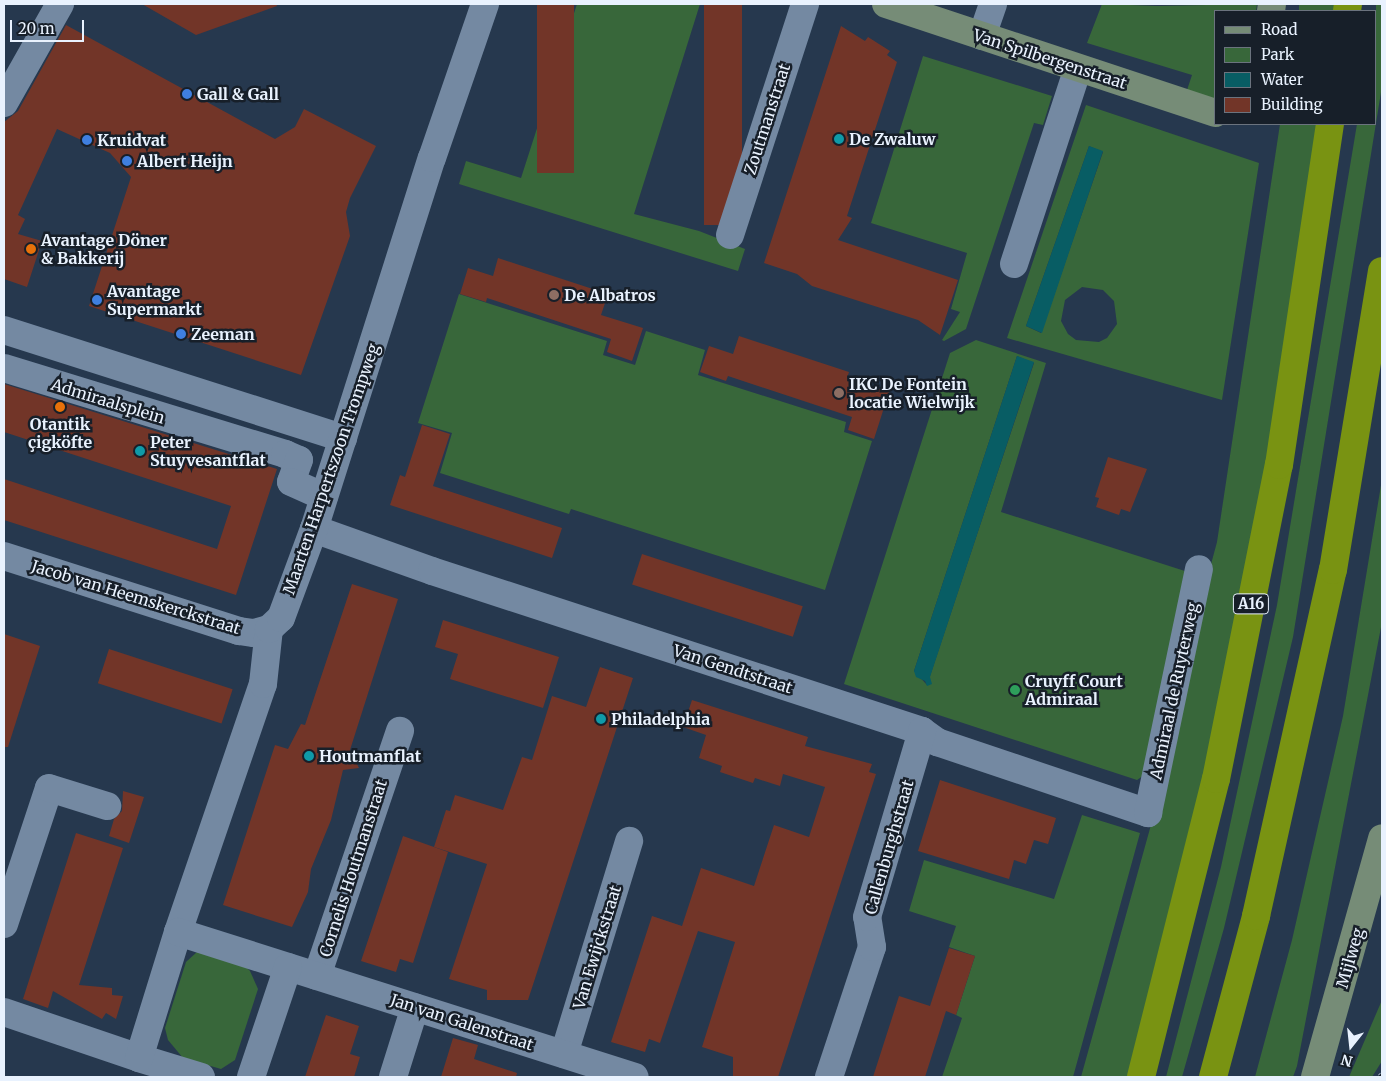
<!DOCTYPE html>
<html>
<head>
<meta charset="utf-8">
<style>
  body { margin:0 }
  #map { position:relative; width:1386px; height:1081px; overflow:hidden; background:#26384e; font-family:Merriweather,serif }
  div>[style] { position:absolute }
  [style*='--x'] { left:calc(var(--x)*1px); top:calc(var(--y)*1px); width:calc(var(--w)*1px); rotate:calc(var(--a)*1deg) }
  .green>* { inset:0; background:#38673a; transform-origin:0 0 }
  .water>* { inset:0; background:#085d64 }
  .building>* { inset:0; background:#723528; transform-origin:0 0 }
  .street>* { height:28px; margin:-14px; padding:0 14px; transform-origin:14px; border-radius:14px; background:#7489a2 }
  .secondary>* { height:28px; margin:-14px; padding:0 14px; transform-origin:14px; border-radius:14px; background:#768c77 }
  .highway>* { height:28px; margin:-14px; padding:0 14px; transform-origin:14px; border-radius:14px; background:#799312 }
  .rail>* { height:5.5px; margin-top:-2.75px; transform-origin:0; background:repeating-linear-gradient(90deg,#171f29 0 11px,#9aa7b7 0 22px); box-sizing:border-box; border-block:1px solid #9aa7b7 }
  .dots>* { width:14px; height:14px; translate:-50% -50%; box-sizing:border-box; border:2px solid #171f29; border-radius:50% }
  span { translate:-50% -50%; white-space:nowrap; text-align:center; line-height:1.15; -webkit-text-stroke:5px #171f29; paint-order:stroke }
  .shield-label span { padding:1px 4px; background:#171f29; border:1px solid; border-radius:4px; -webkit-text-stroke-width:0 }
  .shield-label { font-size:15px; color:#e9f2fe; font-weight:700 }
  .street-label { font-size:16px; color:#e9f2fe }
  .poi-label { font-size:16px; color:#e9f2fe; font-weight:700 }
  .left { translate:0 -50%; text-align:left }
  .frame { position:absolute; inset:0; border:5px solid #e9f2fe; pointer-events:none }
  .legend { position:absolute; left:1214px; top:10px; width:162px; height:115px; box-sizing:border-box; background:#171f29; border:1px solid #6b737e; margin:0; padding:6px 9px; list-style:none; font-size:15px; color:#e9f2fe }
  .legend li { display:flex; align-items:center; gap:10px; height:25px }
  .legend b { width:25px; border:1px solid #6b737e }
  .north { position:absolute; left:1326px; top:1021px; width:50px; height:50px; -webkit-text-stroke:4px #171f29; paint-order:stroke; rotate:196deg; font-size:14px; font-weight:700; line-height:20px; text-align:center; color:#e9f2fe }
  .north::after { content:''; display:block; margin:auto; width:18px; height:22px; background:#e9f2fe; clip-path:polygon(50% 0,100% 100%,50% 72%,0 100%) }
  .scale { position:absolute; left:10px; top:20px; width:74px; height:22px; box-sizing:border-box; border:2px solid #e9f2fe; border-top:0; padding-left:6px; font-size:15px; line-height:18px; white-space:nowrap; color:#e9f2fe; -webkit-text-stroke:4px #171f29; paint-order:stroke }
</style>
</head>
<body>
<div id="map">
  <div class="green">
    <div style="clip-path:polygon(577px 4px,700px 4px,634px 214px,699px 231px,745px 249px,738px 271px,459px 184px,466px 161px,521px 178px)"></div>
    <div style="clip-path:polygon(1102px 4px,1157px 6px,1257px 4px,1256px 11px,1215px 11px,1215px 99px,1187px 90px,1192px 75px,1087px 43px)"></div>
    <div style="left:1299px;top:4px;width:39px;height:7px"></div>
    <div style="clip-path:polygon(1376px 4px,1382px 4px,1382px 86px,1293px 637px,1224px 928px,1182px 1077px,1166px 1077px,1221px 867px,1277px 605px,1357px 124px,1375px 124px)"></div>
    <div style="clip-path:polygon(923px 56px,1052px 96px,1043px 125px,1034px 123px,966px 329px,944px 341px,942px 340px,960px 312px,951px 309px,967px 253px,871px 223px)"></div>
    <div style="clip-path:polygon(evenodd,1086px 105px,1259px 163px,1222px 400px,1007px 338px,1086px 105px,1089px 146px,1103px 152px,1041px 333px,1026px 326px,1089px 146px,1086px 105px,1082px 287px,1103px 290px,1114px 301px,1117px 324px,1107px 338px,1099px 342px,1076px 340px,1068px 334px,1061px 321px,1065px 300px,1082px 287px)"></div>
    <div style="clip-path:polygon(1280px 124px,1321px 124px,1263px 530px,1130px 1077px,1081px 1077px,1159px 796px,1196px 620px,1217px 542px)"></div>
    <div style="clip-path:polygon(459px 294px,607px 341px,603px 355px,635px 365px,646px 331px,705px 350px,698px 375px,846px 422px,844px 432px,872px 441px,825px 590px,571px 509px,569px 514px,440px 473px,452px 433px,418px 423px)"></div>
    <div style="clip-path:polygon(evenodd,976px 340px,1046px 363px,1001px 512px,1191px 573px,1153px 769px,1137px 780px,844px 684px,950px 353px,976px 340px,1017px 356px,1034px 363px,927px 685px,914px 671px,1017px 356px)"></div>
    <div style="clip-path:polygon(1382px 479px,1382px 622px,1297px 1066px,1293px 1077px,1255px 1077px,1292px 940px,1343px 716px)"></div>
    <div style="clip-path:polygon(1082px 815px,1140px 833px,1073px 1077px,942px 1077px,962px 1018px,956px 1015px,975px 956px,949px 947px,956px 926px,909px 911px,924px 860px,1054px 899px)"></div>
    <div style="clip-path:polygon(198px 951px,238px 959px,250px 971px,258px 989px,235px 1060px,221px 1069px,183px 1058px,168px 1040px,165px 1028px,186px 962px)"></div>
    <div style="clip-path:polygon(1382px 1000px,1382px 1061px,1372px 1077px,1349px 1077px)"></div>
  </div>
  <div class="water">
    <div style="clip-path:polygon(1089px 146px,1103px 151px,1042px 333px,1026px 326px)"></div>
    <div style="clip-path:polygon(1017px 356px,1034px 362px,930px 677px,932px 684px,927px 686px,925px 681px,916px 677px,914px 671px)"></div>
  </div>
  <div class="building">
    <div style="clip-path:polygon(142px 4px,276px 4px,277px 6px,196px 35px)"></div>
    <div style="left:537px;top:4px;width:37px;height:169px"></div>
    <div style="left:704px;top:4px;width:38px;height:221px"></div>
    <div style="clip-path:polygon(66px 25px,275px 139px,295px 127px,304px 109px,376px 146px,350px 198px,346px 212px,350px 236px,301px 375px,89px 306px,131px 177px,110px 153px,57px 129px,18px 215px,25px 219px,18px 234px,42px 241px,27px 287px,4px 279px,4px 122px,18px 111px)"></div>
    <div style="clip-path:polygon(841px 26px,865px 41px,868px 37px,890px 51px,887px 55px,897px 62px,847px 216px,852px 218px,838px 240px,958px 280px,940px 335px,918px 320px,812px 286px,797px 274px,764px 263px)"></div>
    <div style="clip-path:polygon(498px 258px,608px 294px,601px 315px,643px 328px,632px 361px,607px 352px,611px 339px,487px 298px,486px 302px,460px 294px,468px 268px,493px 276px)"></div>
    <div style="clip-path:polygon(739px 336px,849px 372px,847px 378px,889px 392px,874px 439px,848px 430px,852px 417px,728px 376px,726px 381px,700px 372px,709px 346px,733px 354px)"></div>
    <div style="clip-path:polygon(4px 384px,277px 469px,236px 595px,4px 520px,4px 479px,217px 549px,231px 506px,4px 432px)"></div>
    <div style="clip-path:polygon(422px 425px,450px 434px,433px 486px,562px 528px,552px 558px,390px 505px,400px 475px,405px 477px)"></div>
    <div style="clip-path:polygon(1108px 457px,1147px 469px,1130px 512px,1121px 509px,1119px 515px,1096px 507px,1099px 498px,1095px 497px)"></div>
    <div style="left:642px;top:554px;width:169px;height:32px;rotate:18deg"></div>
    <div style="clip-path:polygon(352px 584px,398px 599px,350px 750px,359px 768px,343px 770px,331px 820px,311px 869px,308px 892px,292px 927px,223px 905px,275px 745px,288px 749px,301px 724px,305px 725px)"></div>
    <div style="clip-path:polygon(443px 620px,559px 657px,543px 708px,450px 679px,458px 654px,435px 647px)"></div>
    <div style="clip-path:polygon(4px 634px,40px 646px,8px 747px,4px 747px)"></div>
    <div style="left:109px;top:649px;width:130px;height:36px;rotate:18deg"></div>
    <div style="clip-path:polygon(600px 667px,633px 678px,528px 1000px,487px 1000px,487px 990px,449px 979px,487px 864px,434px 847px,446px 810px,450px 811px,455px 795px,503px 810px,522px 757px,532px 760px,552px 696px,586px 707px)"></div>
    <div style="clip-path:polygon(692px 700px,808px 737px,805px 746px,872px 764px,869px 772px,876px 774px,778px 1077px,733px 1077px,733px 1057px,702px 1047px,735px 942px,698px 931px,660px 1043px,649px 1039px,645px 1052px,611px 1042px,652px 916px,682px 926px,701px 868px,754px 886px,774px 825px,809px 837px,825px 787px,783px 774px,780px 786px,755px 778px,753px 783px,720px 772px,722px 766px,699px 758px,706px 735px,683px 727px)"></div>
    <div style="clip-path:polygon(940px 780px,1056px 818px,1048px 844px,1034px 840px,1026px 864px,1014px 860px,1009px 879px,918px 851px)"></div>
    <div style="clip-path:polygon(123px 791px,144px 797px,129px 843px,109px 836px,114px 819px,122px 811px)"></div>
    <div style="clip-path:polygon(76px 833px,123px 848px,79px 985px,112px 988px,112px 995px,123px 996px,116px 1019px,106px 1013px,102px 1019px,53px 991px,48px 1008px,23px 999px)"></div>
    <div style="clip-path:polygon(403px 836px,448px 852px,413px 963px,400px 959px,396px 972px,361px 961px)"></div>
    <div style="clip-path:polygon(949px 948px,975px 956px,956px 1015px,946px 1011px,925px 1077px,873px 1077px,899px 996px,930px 1006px)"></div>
    <div style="clip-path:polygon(326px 1015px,359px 1026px,350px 1054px,360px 1057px,354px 1077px,305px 1077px)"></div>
    <div style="clip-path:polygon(453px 1038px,478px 1045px,474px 1059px,517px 1073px,516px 1077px,441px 1077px)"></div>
  </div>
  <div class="street">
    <div style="--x:982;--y:36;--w:34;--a:-71"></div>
    <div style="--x:4;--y:103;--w:114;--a:-60.5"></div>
    <div style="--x:730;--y:235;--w:243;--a:-72"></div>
    <div style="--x:1014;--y:264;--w:206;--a:-71.9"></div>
    <div style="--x:4;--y:330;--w:356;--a:17.7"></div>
    <div style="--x:4;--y:368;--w:294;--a:17"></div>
    <div style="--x:285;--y:454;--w:15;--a:23"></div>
    <div style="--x:299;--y:460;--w:23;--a:110"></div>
    <div style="--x:291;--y:482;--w:36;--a:24"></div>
    <div style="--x:314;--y:529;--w:125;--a:19.6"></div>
    <div style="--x:432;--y:571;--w:515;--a:18.08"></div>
    <div style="--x:922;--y:731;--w:19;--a:36"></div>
    <div style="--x:937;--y:742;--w:223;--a:18.6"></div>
    <div style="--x:1148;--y:813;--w:249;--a:-78.2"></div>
    <div style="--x:4;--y:556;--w:247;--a:17.7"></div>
    <div style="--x:239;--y:631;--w:15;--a:8"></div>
    <div style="--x:254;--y:633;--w:16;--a:-15"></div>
    <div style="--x:4;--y:924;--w:143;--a:-71.7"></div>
    <div style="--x:49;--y:788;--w:61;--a:17.2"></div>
    <div style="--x:178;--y:932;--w:262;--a:-71.1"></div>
    <div style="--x:263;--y:684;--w:55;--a:-83.8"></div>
    <div style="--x:269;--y:629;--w:16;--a:-43"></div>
    <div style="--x:281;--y:618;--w:95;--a:-69.7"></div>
    <div style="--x:314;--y:529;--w:389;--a:-72.4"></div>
    <div style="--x:432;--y:158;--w:163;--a:-71"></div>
    <div style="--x:317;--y:976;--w:259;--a:-71.3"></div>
    <div style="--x:4;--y:1012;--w:143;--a:18.8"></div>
    <div style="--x:564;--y:1054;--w:223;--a:-73"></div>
    <div style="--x:201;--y:1077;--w:65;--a:-163"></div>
    <div style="--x:139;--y:1058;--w:132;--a:-72.8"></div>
    <div style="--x:178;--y:932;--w:479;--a:17.6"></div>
    <div style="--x:251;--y:1077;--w:116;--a:-71.4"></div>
    <div style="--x:393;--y:1077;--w:73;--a:-72.6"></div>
    <div style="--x:829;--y:1077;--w:137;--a:-71.7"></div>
    <div style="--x:872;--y:947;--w:30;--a:-99"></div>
    <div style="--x:867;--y:917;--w:194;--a:-73.5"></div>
  </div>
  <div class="secondary">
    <div style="--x:886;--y:4;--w:347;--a:18.3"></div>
    <div style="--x:1271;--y:11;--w:7;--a:-82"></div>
    <div style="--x:1315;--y:1077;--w:248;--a:-74.3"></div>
  </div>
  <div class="highway">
    <div style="--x:1347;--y:11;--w:7;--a:-82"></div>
    <div style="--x:1141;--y:1077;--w:307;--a:-75.9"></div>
    <div style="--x:1216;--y:779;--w:320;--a:-78.7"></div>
    <div style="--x:1279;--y:465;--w:345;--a:-81.5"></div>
    <div style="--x:1213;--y:1077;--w:167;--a:-75"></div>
    <div style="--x:1256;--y:916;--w:354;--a:-77.5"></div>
    <div style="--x:1333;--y:570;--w:303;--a:-80.7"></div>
  </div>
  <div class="rail">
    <div style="--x:1380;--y:1077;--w:3;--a:-45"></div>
  </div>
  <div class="dots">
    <div style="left:187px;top:94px;background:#3f7fe0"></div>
    <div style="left:839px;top:139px;background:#0f9aa8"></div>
    <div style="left:87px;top:140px;background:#3f7fe0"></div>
    <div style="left:127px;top:161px;background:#3f7fe0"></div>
    <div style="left:31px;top:249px;background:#e8710a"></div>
    <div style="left:554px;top:295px;background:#8d6e63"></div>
    <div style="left:97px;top:300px;background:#3f7fe0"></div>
    <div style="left:181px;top:334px;background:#3f7fe0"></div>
    <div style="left:839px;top:393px;background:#8d6e63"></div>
    <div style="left:60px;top:407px;background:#e8710a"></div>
    <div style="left:140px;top:451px;background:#0f9aa8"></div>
    <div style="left:1015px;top:690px;background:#2e9e5b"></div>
    <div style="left:601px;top:719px;background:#0f9aa8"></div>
    <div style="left:309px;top:756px;background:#0f9aa8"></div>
  </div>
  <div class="shield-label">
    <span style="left:1251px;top:604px">A16</span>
  </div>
  <div class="street-label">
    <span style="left:1050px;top:59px;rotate:18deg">Van Spilbergenstraat</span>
    <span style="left:767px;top:119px;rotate:-72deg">Zoutmanstraat</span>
    <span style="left:108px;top:401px;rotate:17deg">Admiraalsplein</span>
    <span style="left:331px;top:469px;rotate:-71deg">Maarten Harpertszoon Trompweg</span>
    <span style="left:136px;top:597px;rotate:17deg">Jacob van Heemskerckstraat</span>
    <span style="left:733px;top:669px;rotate:18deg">Van Gendtstraat</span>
    <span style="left:1174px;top:691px;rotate:-78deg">Admiraal de Ruyterweg</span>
    <span style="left:889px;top:847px;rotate:-74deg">Callenburghstraat</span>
    <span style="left:353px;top:868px;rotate:-72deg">Cornelis Houtmanstraat</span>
    <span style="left:597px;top:947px;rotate:-73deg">Van Ewijckstraat</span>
    <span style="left:1350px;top:958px;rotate:-74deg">Mijlweg</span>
    <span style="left:462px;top:1022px;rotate:18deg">Jan van Galenstraat</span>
  </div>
  <div class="poi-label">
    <span class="left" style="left:197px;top:94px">Gall &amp; Gall</span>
    <span class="left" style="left:849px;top:139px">De Zwaluw</span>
    <span class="left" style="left:97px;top:140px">Kruidvat</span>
    <span class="left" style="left:137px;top:161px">Albert Heijn</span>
    <span class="left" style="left:41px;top:249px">Avantage Döner<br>&amp; Bakkerij</span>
    <span class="left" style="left:107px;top:300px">Avantage<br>Supermarkt</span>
    <span class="left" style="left:564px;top:295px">De Albatros</span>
    <span class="left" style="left:191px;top:334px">Zeeman</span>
    <span class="left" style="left:849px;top:393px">IKC De Fontein<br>locatie Wielwijk</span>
    <span style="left:60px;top:433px">Otantik<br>çigköfte</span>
    <span class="left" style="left:150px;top:451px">Peter<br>Stuyvesantflat</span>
    <span class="left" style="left:1025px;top:690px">Cruyff Court<br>Admiraal</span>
    <span class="left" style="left:611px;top:719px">Philadelphia</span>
    <span class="left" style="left:319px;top:756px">Houtmanflat</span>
  </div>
  <div class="frame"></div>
  <ul class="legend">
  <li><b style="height:6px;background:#768c77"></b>Road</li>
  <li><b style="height:14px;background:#38673a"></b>Park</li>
  <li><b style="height:14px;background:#085d64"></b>Water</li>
  <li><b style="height:14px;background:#723528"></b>Building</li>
  </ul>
  <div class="north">N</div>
  <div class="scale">20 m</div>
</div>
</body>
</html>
